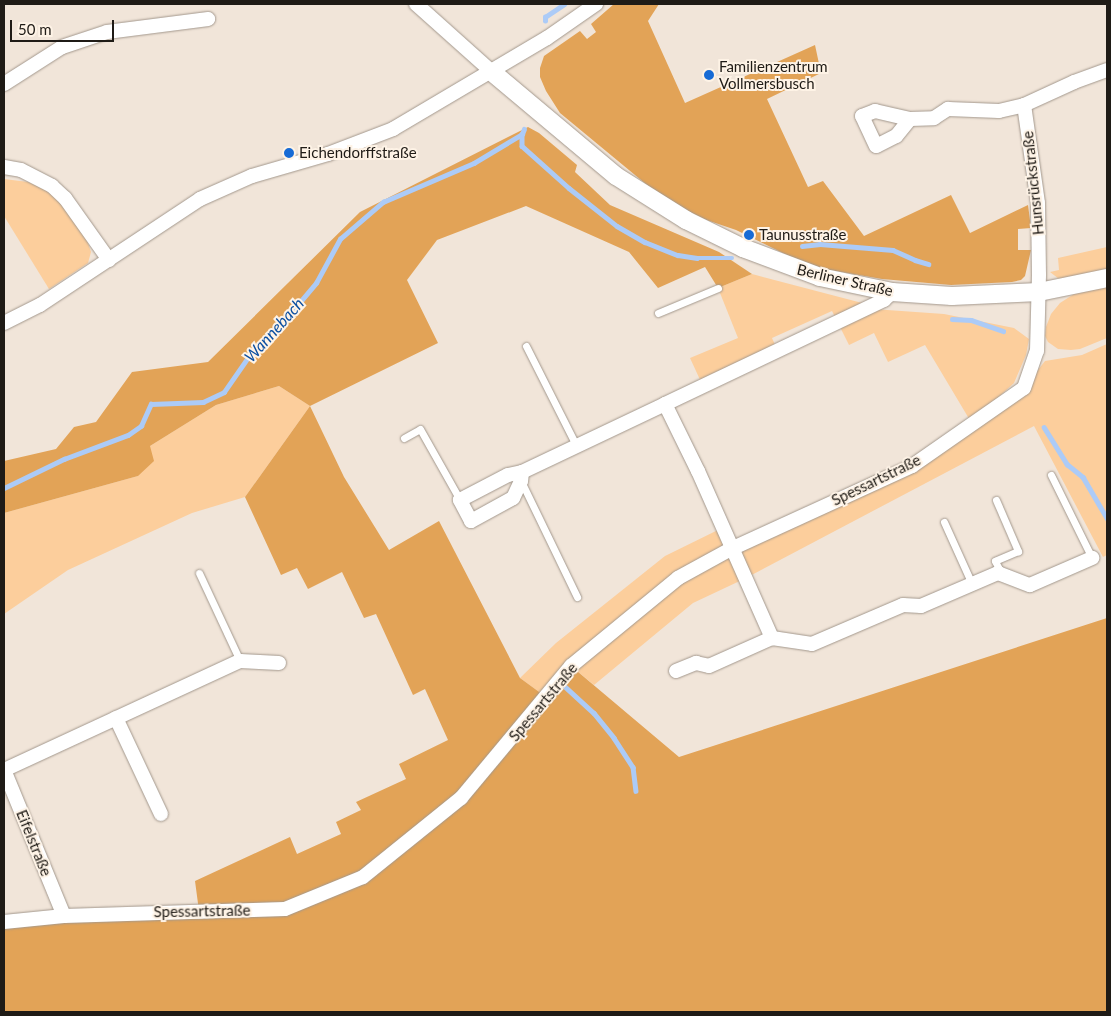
<!DOCTYPE html>
<html>
<head>
<meta charset="utf-8">
<style>
  body { margin:0 }
  #map { position:relative; width:1111px; height:1016px; overflow:hidden; background:#f1e5d9; font-family:Lato,sans-serif }
  div>[style] { position:absolute }
  [style*='--x'] { left:calc(var(--x)*1px); top:calc(var(--y)*1px); width:calc(var(--w)*1px); rotate:calc(var(--a)*1deg) }
  .green>* { inset:0; background:#fcce9c }
  .forest>* { inset:0; background:#e2a357 }
  .stream>* { height:4.5px; margin:-2.25px; padding:0 2.25px; transform-origin:2.25px; border-radius:2.25px; background:#accbf7 }
  .roads { filter:drop-shadow(0 0 1px #a3988d) drop-shadow(0 0 1px #a3988d) }
  .service>* { height:7px; margin:-3.5px; padding:0 3.5px; transform-origin:3.5px; border-radius:3.5px; background:#fff }
  .minor>* { height:14px; margin:-7px; padding:0 7px; transform-origin:7px; border-radius:7px; background:#fff }
  .tertiary>* { height:18px; margin:-9px; padding:0 9px; transform-origin:9px; border-radius:9px; background:#fff }
  .dots>* { width:14px; height:14px; translate:-50% -50%; box-sizing:border-box; border:2px solid #fef3e6; border-radius:50% }
  span { translate:-50% -50%; white-space:nowrap; text-align:center; line-height:1.15; -webkit-text-stroke:4px #fef3e6; paint-order:stroke }
  .poi-label { font-size:15px; color:#1f1b16 }
  .left { translate:0 -50%; text-align:left }
  .street-label { font-size:15px; color:#1f1b16 }
  .water-label { font-size:16px; color:#0a4ea1; font-style:italic }
  .frame { position:absolute; inset:0; border:5px solid #1f1b16; pointer-events:none }
  .scale { position:absolute; left:10px; top:20px; width:104px; height:22px; box-sizing:border-box; border:2px solid #1f1b16; border-top:0; padding-left:6px; font-size:15px; line-height:18px; white-space:nowrap; color:#1f1b16; -webkit-text-stroke:4px #fef3e6; paint-order:stroke }
</style>
</head>
<body>
<div id="map">
  <div class="green">
    <div style="clip-path:polygon(4px 179px,28px 182px,52px 191px,87px 240px,91px 252px,88px 263px,49px 289px,4px 216px)"></div>
    <div style="clip-path:polygon(1107px 247px,1107px 270px,1059px 279px,1050px 272px,1059px 270px,1058px 258px)"></div>
    <div style="clip-path:polygon(752px 274px,866px 304px,873px 309px,944px 314px,1014px 328px,1029px 339px,1026px 355px,1014px 383px,971px 422px,925px 345px,888px 362px,874px 333px,849px 345px,832px 311px,772px 338px,777px 349px,702px 384px,690px 358px,738px 338px,718px 288px)"></div>
    <div style="clip-path:polygon(1107px 284px,1107px 338px,1080px 349px,1071px 350px,1058px 349px,1048px 342px,1045px 336px,1046px 327px,1051px 314px,1060px 303px,1074px 294px)"></div>
    <div style="clip-path:polygon(1107px 344px,1107px 555px,1103px 557px,1034px 426px,744px 579px,693px 603px,594px 685px,571px 666px,546px 697px,520px 678px,556px 643px,665px 556px,722px 528px,731px 549px,912px 466px,1024px 388px,1045px 361px,1082px 355px)"></div>
    <div style="clip-path:polygon(279px 386px,310px 406px,245px 497px,192px 513px,68px 570px,4px 614px,4px 513px,138px 476px,150px 446px,216px 405px)"></div>
  </div>
  <div class="forest">
    <div style="clip-path:polygon(614px 4px,659px 4px,648px 21px,685px 103px,815px 45px,821px 73px,767px 99px,808px 187px,823px 181px,864px 236px,951px 195px,970px 233px,1028px 205px,1031px 228px,1018px 229px,1018px 250px,1031px 250px,1025px 276px,1021px 280px,1012px 282px,951px 285px,882px 279px,824px 269px,795px 259px,736px 230px,686px 213px,664px 199px,560px 113px,546px 91px,540px 77px,540px 68px,544px 56px,580px 31px,587px 39px,596px 32px,591px 24px)"></div>
    <div style="clip-path:polygon(528px 127px,539px 133px,577px 165px,575px 172px,610px 205px,719px 252px,752px 274px,718px 288px,705px 267px,658px 288px,629px 252px,526px 206px,437px 240px,407px 280px,438px 343px,310px 406px,344px 477px,389px 550px,439px 521px,520px 678px,546px 697px,571px 666px,679px 757px,1107px 618px,1107px 1012px,4px 1012px,4px 922px,199px 911px,195px 881px,290px 837px,297px 854px,341px 834px,336px 822px,361px 810px,356px 802px,406px 779px,399px 764px,448px 740px,425px 689px,413px 695px,376px 614px,364px 618px,342px 572px,308px 589px,297px 568px,281px 575px,245px 497px,310px 406px,279px 386px,216px 405px,150px 446px,154px 461px,138px 476px,4px 513px,4px 461px,56px 449px,74px 427px,96px 422px,132px 372px,208px 362px,360px 212px)"></div>
  </div>
  <div class="stream">
    <div style="--x:545;--y:21;--w:4;--a:-90"></div>
    <div style="--x:545;--y:17;--w:23;--a:-34"></div>
    <div style="--x:522;--y:134;--w:12;--a:90"></div>
    <div style="--x:522;--y:146;--w:63;--a:41.8"></div>
    <div style="--x:569;--y:188;--w:61;--a:38.4"></div>
    <div style="--x:617;--y:226;--w:32;--a:30"></div>
    <div style="--x:645;--y:242;--w:35;--a:22"></div>
    <div style="--x:678;--y:255;--w:19;--a:9"></div>
    <div style="--x:697;--y:258;--w:35;--a:0"></div>
    <div style="--x:802;--y:246;--w:18;--a:-6"></div>
    <div style="--x:820;--y:244;--w:73;--a:4.7"></div>
    <div style="--x:893;--y:250;--w:24;--a:24"></div>
    <div style="--x:915;--y:260;--w:14;--a:17"></div>
    <div style="--x:952;--y:319;--w:19;--a:3"></div>
    <div style="--x:971;--y:320;--w:34;--a:19"></div>
    <div style="--x:1044;--y:427;--w:44;--a:58.1"></div>
    <div style="--x:1067;--y:464;--w:21;--a:39"></div>
    <div style="--x:1083;--y:477;--w:48;--a:59.7"></div>
    <div style="--x:4;--y:488;--w:67;--a:-25.8"></div>
    <div style="--x:64;--y:459;--w:68;--a:-20.6"></div>
    <div style="--x:128;--y:435;--w:16;--a:-35"></div>
    <div style="--x:141;--y:426;--w:24;--a:-66"></div>
    <div style="--x:151;--y:404;--w:52;--a:-2.2"></div>
    <div style="--x:203;--y:402;--w:23;--a:-25"></div>
    <div style="--x:224;--y:392;--w:47;--a:-55.3"></div>
    <div style="--x:251;--y:353;--w:29;--a:-41"></div>
    <div style="--x:273;--y:334;--w:67;--a:-49.9"></div>
    <div style="--x:316;--y:283;--w:50;--a:-61.4"></div>
    <div style="--x:340;--y:239;--w:57;--a:-40.7"></div>
    <div style="--x:383;--y:202;--w:99;--a:-23.2"></div>
    <div style="--x:474;--y:163;--w:56;--a:-31.1"></div>
    <div style="--x:522;--y:134;--w:5;--a:-68"></div>
    <div style="--x:560;--y:682;--w:46;--a:42.4"></div>
    <div style="--x:594;--y:713;--w:32;--a:51"></div>
    <div style="--x:614;--y:738;--w:35;--a:57"></div>
    <div style="--x:633;--y:767;--w:24;--a:83"></div>
  </div>
  <div class="roads">
    <div class="service">
      <div style="--x:658;--y:313;--w:65;--a:-22.6"></div>
      <div style="--x:526;--y:346;--w:111;--a:63.2"></div>
      <div style="--x:404;--y:438;--w:18;--a:-29"></div>
      <div style="--x:420;--y:429;--w:81;--a:60.6"></div>
      <div style="--x:1051;--y:475;--w:93;--a:63.7"></div>
      <div style="--x:521;--y:481;--w:129;--a:64.2"></div>
      <div style="--x:996;--y:500;--w:56;--a:66.7"></div>
      <div style="--x:1018;--y:551;--w:25;--a:157"></div>
      <div style="--x:995;--y:561;--w:9;--a:63"></div>
      <div style="--x:999;--y:569;--w:4;--a:104"></div>
      <div style="--x:944;--y:522;--w:68;--a:65.7"></div>
      <div style="--x:199;--y:573;--w:97;--a:65"></div>
    </div>
    <div class="minor">
      <div style="--x:416;--y:4;--w:102;--a:41.8"></div>
      <div style="--x:4;--y:84;--w:69;--a:-32.5"></div>
      <div style="--x:62;--y:47;--w:47;--a:-18.4"></div>
      <div style="--x:107;--y:32;--w:102;--a:-7.3"></div>
      <div style="--x:910;--y:119;--w:22;--a:129"></div>
      <div style="--x:896;--y:136;--w:22;--a:153"></div>
      <div style="--x:876;--y:146;--w:33;--a:-115"></div>
      <div style="--x:862;--y:116;--w:14;--a:-21"></div>
      <div style="--x:875;--y:111;--w:36;--a:13"></div>
      <div style="--x:910;--y:119;--w:24;--a:-2"></div>
      <div style="--x:934;--y:118;--w:17;--a:-33"></div>
      <div style="--x:948;--y:109;--w:51;--a:2.2"></div>
      <div style="--x:999;--y:111;--w:26;--a:-13"></div>
      <div style="--x:4;--y:167;--w:17;--a:10"></div>
      <div style="--x:21;--y:170;--w:35;--a:27"></div>
      <div style="--x:52;--y:186;--w:18;--a:43"></div>
      <div style="--x:65;--y:198;--w:76;--a:54.6"></div>
      <div style="--x:892;--y:292;--w:11;--a:135"></div>
      <div style="--x:884;--y:300;--w:242;--a:154.6"></div>
      <div style="--x:665;--y:404;--w:75;--a:63.8"></div>
      <div style="--x:698;--y:471;--w:183;--a:66.1"></div>
      <div style="--x:772;--y:638;--w:40;--a:8.5"></div>
      <div style="--x:812;--y:644;--w:99;--a:-23.2"></div>
      <div style="--x:903;--y:605;--w:18;--a:3"></div>
      <div style="--x:921;--y:606;--w:84;--a:-23.2"></div>
      <div style="--x:998;--y:573;--w:34;--a:21"></div>
      <div style="--x:1030;--y:585;--w:68;--a:-23.5"></div>
      <div style="--x:4;--y:323;--w:40;--a:-26.6"></div>
      <div style="--x:40;--y:305;--w:192;--a:-33.5"></div>
      <div style="--x:200;--y:199;--w:57;--a:-23.9"></div>
      <div style="--x:252;--y:176;--w:79;--a:-16.1"></div>
      <div style="--x:328;--y:154;--w:70;--a:-21"></div>
      <div style="--x:393;--y:129;--w:179;--a:-30.6"></div>
      <div style="--x:547;--y:38;--w:60;--a:-34.8"></div>
      <div style="--x:522;--y:472;--w:9;--a:96"></div>
      <div style="--x:521;--y:481;--w:19;--a:115"></div>
      <div style="--x:513;--y:498;--w:48;--a:151.3"></div>
      <div style="--x:471;--y:521;--w:24;--a:-118"></div>
      <div style="--x:460;--y:500;--w:54;--a:-27.5"></div>
      <div style="--x:508;--y:475;--w:14;--a:-12"></div>
      <div style="--x:522;--y:472;--w:158;--a:-25.4"></div>
      <div style="--x:676;--y:671;--w:22;--a:-22"></div>
      <div style="--x:696;--y:663;--w:13;--a:13"></div>
      <div style="--x:709;--y:666;--w:69;--a:-24"></div>
      <div style="--x:116;--y:718;--w:106;--a:64.9"></div>
      <div style="--x:64;--y:916;--w:158;--a:-112.3"></div>
      <div style="--x:4;--y:770;--w:260;--a:-24.8"></div>
      <div style="--x:240;--y:661;--w:39;--a:3"></div>
      <div style="--x:4;--y:922;--w:60;--a:-5.7"></div>
      <div style="--x:64;--y:916;--w:221;--a:-1.8"></div>
      <div style="--x:285;--y:909;--w:84;--a:-22.3"></div>
      <div style="--x:363;--y:877;--w:126;--a:-38.9"></div>
      <div style="--x:461;--y:798;--w:172;--a:-50.2"></div>
      <div style="--x:571;--y:666;--w:139;--a:-39.4"></div>
      <div style="--x:678;--y:578;--w:60;--a:-28.7"></div>
      <div style="--x:731;--y:549;--w:199;--a:-24.6"></div>
      <div style="--x:912;--y:466;--w:136;--a:-34.9"></div>
      <div style="--x:1024;--y:388;--w:39;--a:-71"></div>
      <div style="--x:1037;--y:351;--w:76;--a:-88.5"></div>
      <div style="--x:1039;--y:275;--w:72;--a:-90.8"></div>
      <div style="--x:1038;--y:203;--w:99;--a:-98.1"></div>
      <div style="--x:1024;--y:105;--w:55;--a:-24.7"></div>
      <div style="--x:1074;--y:82;--w:35;--a:-20"></div>
    </div>
    <div class="tertiary">
      <div style="--x:492;--y:72;--w:162;--a:40"></div>
      <div style="--x:616;--y:176;--w:83;--a:32.2"></div>
      <div style="--x:686;--y:220;--w:64;--a:26.2"></div>
      <div style="--x:743;--y:248;--w:82;--a:20.6"></div>
      <div style="--x:820;--y:277;--w:74;--a:11.8"></div>
      <div style="--x:892;--y:292;--w:60;--a:3.8"></div>
      <div style="--x:952;--y:296;--w:87;--a:-2.6"></div>
      <div style="--x:1039;--y:292;--w:69;--a:-11.6"></div>
    </div>
  </div>
  <div class="dots">
    <div style="left:709px;top:75px;background:#176bd5"></div>
    <div style="left:289px;top:153px;background:#176bd5"></div>
    <div style="left:749px;top:235px;background:#176bd5"></div>
  </div>
  <div class="poi-label">
    <span class="left" style="left:719px;top:75px">Familienzentrum<br>Vollmersbusch</span>
    <span class="left" style="left:299px;top:153px">Eichendorffstraße</span>
    <span class="left" style="left:759px;top:235px">Taunusstraße</span>
  </div>
  <div class="street-label">
    <span style="left:1033px;top:183px;rotate:-96deg">Hunsrückstraße</span>
    <span style="left:845px;top:280px;rotate:13deg">Berliner Straße</span>
    <span style="left:876px;top:480px;rotate:-26deg">Spessartstraße</span>
    <span style="left:543px;top:702px;rotate:-50deg">Spessartstraße</span>
    <span style="left:34px;top:843px;rotate:68deg">Eifelstraße</span>
    <span style="left:202px;top:911px;rotate:-1deg">Spessartstraße</span>
  </div>
  <div class="water-label">
    <span style="left:274px;top:330px;rotate:-48deg">Wannebach</span>
  </div>
  <div class="frame"></div>
  <div class="scale">50 m</div>
</div>
</body>
</html>
